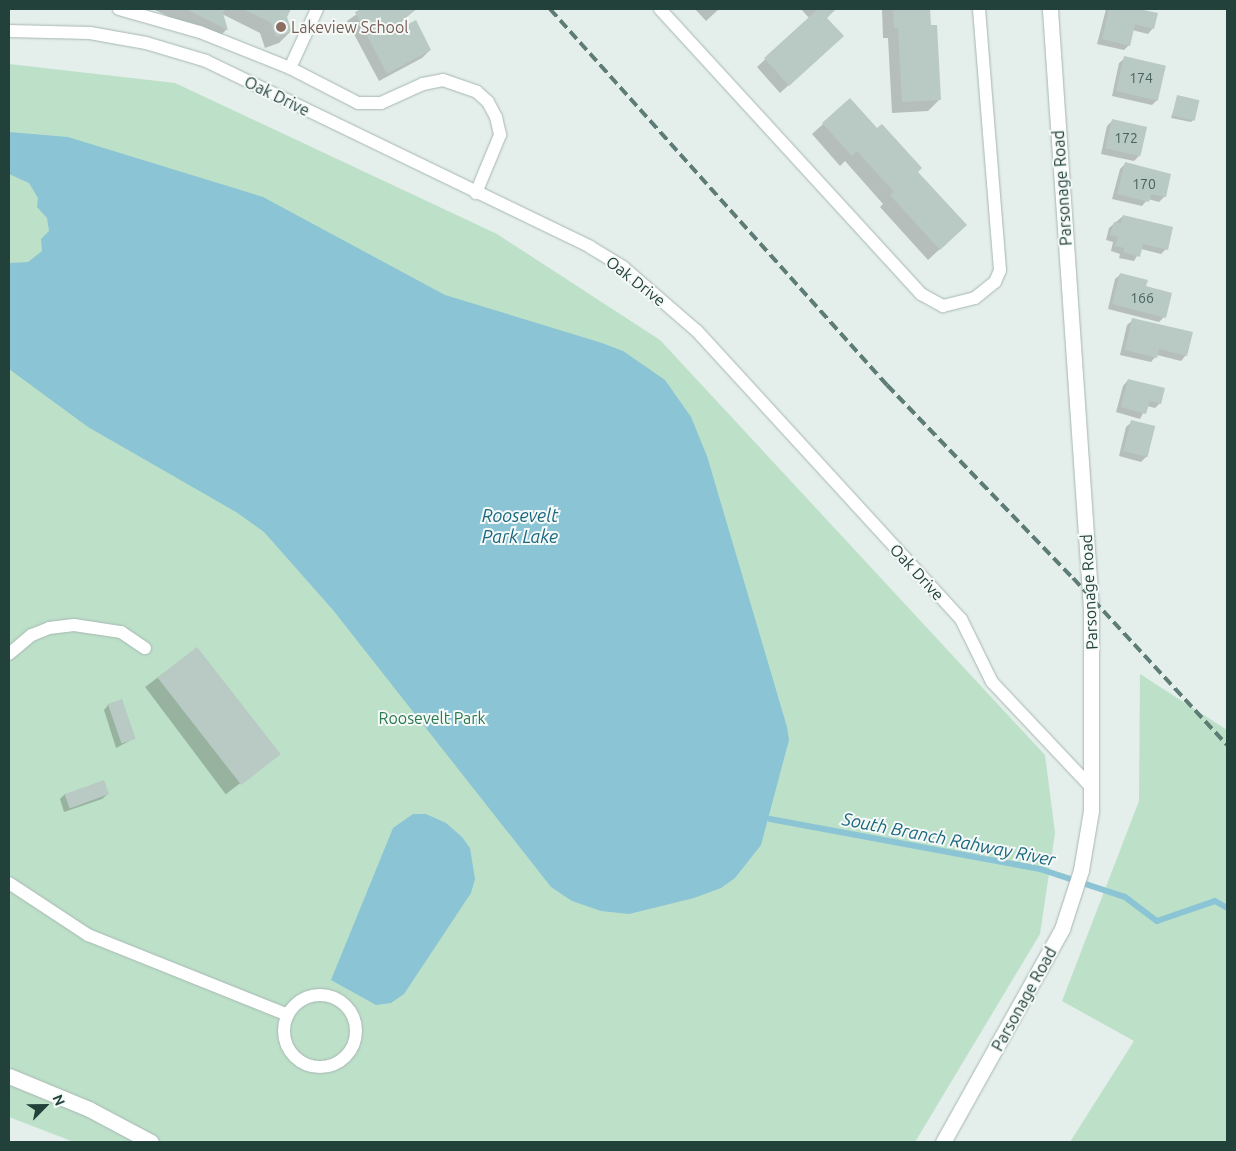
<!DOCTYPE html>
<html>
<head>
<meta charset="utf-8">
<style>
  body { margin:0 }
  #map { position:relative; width:1236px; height:1151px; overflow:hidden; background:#e4eeea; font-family:Ubuntu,sans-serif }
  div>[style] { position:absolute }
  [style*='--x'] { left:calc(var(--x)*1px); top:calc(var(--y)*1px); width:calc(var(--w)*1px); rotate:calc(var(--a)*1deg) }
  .green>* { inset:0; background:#bde0c9 }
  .water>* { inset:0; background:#8bc4d4 }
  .shadow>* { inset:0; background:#0003; transform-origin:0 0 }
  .stream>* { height:6px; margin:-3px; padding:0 3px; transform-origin:3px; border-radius:3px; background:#8bc4d4 }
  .building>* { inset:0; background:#b9c9c4; transform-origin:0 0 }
  .roads { filter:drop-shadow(0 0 1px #a6b7b2) drop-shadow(0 0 1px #a6b7b2) }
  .lane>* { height:12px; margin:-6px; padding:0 6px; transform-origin:6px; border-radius:6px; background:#fff }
  .lane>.ring { margin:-6px; padding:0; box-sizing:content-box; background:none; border:12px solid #fff; border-radius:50% }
  .secondary>* { height:15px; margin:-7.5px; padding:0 7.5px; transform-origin:7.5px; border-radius:7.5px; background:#fff }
  .rail>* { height:4px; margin-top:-2px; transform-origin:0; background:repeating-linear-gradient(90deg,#5d7c76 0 10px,transparent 0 15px) }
  .dots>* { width:14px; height:14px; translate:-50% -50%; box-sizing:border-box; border:2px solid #f5faf8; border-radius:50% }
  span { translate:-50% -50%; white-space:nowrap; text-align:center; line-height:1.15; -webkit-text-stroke:4px #f5faf8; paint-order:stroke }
  .number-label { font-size:14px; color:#48635d }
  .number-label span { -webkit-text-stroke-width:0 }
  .education-label { font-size:16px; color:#785e54 }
  .left { translate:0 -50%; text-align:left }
  .street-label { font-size:16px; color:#23413b }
  .park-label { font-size:16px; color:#2b794f }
  .water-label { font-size:18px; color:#1a677f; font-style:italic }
  .frame { position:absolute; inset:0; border:10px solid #23413b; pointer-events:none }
  .north { position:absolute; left:20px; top:1081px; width:50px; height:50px; -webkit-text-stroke:4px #f5faf8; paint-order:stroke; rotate:67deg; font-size:14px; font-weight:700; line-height:20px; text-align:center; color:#23413b }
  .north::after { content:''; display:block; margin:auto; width:18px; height:22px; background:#23413b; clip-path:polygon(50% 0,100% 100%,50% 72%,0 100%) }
</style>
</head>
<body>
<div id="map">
  <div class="green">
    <div style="clip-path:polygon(9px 64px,175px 83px,497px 234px,660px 340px,1045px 755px,1055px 833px,1040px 934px,915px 1142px,74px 1142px,9px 1117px)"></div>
    <div style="clip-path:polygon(1140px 674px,1227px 730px,1227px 1142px,1070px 1142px,1134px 1041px,1062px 1001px,1139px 801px)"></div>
  </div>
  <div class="water">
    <div style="clip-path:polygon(9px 132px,68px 137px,263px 197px,445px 295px,602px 343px,623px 351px,665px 380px,691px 417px,707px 456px,787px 727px,789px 740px,761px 845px,735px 878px,721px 888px,694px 898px,629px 914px,601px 911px,572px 901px,551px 887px,333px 610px,264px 532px,236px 512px,88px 427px,9px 369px,9px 263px,28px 262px,42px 251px,41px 239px,49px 231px,47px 218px,37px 207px,38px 198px,29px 183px,9px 174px)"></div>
    <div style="clip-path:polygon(413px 814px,426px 814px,446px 823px,462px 837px,470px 848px,475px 879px,471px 893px,404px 994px,391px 1003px,376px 1005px,331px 980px,393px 828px)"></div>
  </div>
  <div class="shadow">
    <div style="clip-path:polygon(153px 9px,289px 9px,285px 17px,290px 32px,279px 43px,265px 48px,260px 33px,222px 14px,227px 29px,216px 40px)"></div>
    <div style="clip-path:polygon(364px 9px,416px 9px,400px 23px,430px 50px,422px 58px,379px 81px,347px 21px)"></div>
    <div style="clip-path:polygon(695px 9px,719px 9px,706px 21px)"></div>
    <div style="clip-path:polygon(801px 9px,835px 9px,826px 18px,834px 44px,780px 93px,757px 67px,809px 18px)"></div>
    <div style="clip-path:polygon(882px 9px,928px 9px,939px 100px,928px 111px,892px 113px,888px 38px,883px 38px)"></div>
    <div style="clip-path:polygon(1106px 9px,1133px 9px,1156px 14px,1153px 28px,1148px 34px,1132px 30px,1129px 45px,1124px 50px,1097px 44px)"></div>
    <div style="clip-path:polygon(1125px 58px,1157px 100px,1152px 105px,1112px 96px,1119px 63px)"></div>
    <div style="clip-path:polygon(1178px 96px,1193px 120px,1191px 122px,1171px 118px)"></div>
    <div style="clip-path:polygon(1113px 120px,1139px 156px,1134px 161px,1101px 154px,1107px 126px)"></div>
    <div style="clip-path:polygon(823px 124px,917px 172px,954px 236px,928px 260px,880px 207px,883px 204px,845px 161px,840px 166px,812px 134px)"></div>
    <div style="clip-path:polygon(1125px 164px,1165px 196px,1159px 202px,1148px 199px,1142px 206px,1112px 199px,1120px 169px)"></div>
    <div style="clip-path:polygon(1123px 216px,1166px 249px,1161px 254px,1141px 249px,1134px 261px,1119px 258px,1120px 254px,1111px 251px,1113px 242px,1106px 240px,1109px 228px)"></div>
    <div style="clip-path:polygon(1121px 274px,1145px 287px,1164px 317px,1159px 322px,1108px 309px,1115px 279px)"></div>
    <div style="clip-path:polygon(1133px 320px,1186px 355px,1181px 361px,1157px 355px,1151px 362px,1120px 355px,1127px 325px)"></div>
    <div style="clip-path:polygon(1128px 380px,1160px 403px,1155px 408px,1147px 406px,1140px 419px,1116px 412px,1123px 386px)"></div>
    <div style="clip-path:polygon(1132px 422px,1147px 456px,1141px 462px,1119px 456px,1126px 427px)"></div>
    <div style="left:197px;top:648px;width:134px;height:65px;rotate:53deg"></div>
    <div style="clip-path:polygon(109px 704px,135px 738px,116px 748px,104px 710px)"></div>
    <div style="clip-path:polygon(65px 794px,108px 794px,102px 799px,64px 812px,60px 799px)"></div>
  </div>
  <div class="stream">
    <div style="--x:770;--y:819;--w:275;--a:10.5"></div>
    <div style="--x:1040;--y:869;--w:89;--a:18.2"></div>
    <div style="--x:1125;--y:897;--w:40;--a:37"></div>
    <div style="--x:1157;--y:921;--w:61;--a:-19"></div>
    <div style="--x:1215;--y:901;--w:14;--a:30"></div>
  </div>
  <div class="building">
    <div style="clip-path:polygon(186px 9px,225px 9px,223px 13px,228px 30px)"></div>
    <div style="clip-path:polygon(243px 9px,291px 9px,287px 17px,292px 32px,276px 37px,271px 23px)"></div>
    <div style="clip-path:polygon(361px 9px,417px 9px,400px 21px,403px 27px,416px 20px,431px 50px,387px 74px,355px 12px)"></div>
    <div style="clip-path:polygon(818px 9px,836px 9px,827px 18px,844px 36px,789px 86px,764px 58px)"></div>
    <div style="clip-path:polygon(893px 9px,930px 9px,931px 25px,937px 25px,941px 100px,902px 102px,898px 28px,894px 28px)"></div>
    <div style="clip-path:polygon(1109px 9px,1139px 9px,1158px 13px,1154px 29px,1135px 24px,1130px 46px,1102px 39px)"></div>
    <div style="left:1124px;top:56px;width:43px;height:36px;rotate:13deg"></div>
    <div style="left:1177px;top:95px;width:23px;height:21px;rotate:13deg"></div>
    <div style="clip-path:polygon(850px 98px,877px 128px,882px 124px,922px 168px,918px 172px,967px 225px,940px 250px,890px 195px,894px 192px,857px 151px,852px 156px,822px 123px)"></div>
    <div style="left:1112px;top:119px;width:36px;height:30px;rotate:13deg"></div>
    <div style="clip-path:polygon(1125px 162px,1171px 174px,1166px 197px,1151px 194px,1149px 202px,1117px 194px)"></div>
    <div style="clip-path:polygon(1123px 215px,1173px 227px,1168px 250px,1143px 244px,1140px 257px,1123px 252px,1124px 248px,1115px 246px,1118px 237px,1110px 235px,1114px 222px,1121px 223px)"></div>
    <div style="clip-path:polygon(1120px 273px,1148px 280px,1146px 286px,1172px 293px,1166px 318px,1112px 304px)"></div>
    <div style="clip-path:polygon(1132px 318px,1193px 332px,1187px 356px,1159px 349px,1157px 358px,1125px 350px)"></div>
    <div style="clip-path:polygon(1128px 379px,1165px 388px,1161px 404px,1150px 401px,1146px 414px,1121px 407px)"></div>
    <div style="left:1131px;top:420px;width:25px;height:32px;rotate:14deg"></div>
    <div style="left:197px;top:647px;width:136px;height:50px;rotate:52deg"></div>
    <div style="left:122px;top:699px;width:42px;height:15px;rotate:71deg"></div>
    <div style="left:104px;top:780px;width:15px;height:42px;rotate:70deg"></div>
  </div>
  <div class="roads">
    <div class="lane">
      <div style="--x:119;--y:9;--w:84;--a:15.9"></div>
      <div style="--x:200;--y:32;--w:97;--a:21.8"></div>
      <div style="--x:290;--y:68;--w:76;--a:27.2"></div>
      <div style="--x:358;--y:103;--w:23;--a:0"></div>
      <div style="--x:381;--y:103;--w:46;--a:-24.3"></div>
      <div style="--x:423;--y:84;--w:20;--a:-11"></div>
      <div style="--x:443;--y:80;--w:36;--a:19"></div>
      <div style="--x:477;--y:92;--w:15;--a:42"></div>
      <div style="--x:488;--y:102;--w:17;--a:62"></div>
      <div style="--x:496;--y:117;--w:18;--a:77"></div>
      <div style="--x:500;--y:135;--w:63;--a:112.5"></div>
      <div style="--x:660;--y:9;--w:386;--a:47.5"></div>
      <div style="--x:921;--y:294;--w:25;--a:29"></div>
      <div style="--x:943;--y:306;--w:33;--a:-14"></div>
      <div style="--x:975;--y:298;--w:26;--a:-39"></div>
      <div style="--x:995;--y:282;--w:13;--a:-67"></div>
      <div style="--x:1000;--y:270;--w:262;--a:-94.6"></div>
      <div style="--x:9;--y:31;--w:81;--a:1.4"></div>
      <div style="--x:90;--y:33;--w:57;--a:10.1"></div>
      <div style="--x:146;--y:43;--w:63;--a:16.7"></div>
      <div style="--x:206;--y:61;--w:427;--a:25.8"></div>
      <div style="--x:590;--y:247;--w:39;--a:31"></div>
      <div style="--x:623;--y:267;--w:98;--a:40.9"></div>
      <div style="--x:697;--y:331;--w:391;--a:47.5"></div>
      <div style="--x:961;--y:619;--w:70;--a:63.8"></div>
      <div style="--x:992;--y:682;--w:146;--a:46.7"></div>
      <div style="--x:290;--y:68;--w:65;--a:-65.4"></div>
      <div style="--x:9;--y:654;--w:30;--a:-40"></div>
      <div style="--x:32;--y:635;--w:18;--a:-22"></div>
      <div style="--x:49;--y:628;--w:25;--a:-7"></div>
      <div style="--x:74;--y:625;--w:48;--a:8.5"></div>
      <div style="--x:121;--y:632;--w:29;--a:34"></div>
      <div style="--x:9;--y:883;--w:95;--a:33.4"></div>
      <div style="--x:88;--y:935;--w:215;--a:21.8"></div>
      <div class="ring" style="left:284px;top:995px;width:60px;height:60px"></div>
    </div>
    <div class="secondary">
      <div style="--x:9;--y:1076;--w:87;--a:22.4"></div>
      <div style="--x:89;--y:1109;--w:70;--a:28"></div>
      <div style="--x:943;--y:1142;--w:244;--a:-60.8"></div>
      <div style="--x:1062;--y:929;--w:62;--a:-72.1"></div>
      <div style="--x:1081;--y:870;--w:60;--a:-80.4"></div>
      <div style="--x:1091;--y:811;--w:203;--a:-90"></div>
      <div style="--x:1091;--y:608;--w:600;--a:-93.92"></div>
    </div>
  </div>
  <div class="rail">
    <div style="--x:550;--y:9;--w:505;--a:48.13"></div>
    <div style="--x:887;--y:385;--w:268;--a:46.1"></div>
    <div style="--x:1073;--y:578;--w:227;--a:47.3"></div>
  </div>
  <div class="dots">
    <div style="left:281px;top:27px;background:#8d6e63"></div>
  </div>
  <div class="number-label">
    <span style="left:1141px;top:78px">174</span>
    <span style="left:1126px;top:138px">172</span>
    <span style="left:1144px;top:184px">170</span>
    <span style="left:1142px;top:298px">166</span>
  </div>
  <div class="education-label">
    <span class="left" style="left:291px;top:27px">Lakeview School</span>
  </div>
  <div class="street-label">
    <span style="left:277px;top:96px;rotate:26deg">Oak Drive</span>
    <span style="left:1062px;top:188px;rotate:-94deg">Parsonage Road</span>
    <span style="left:636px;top:281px;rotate:38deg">Oak Drive</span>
    <span style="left:917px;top:572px;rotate:47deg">Oak Drive</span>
    <span style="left:1089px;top:592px;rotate:-93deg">Parsonage Road</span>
    <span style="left:1024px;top:999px;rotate:-61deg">Parsonage Road</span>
  </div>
  <div class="park-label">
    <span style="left:432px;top:718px">Roosevelt Park</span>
  </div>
  <div class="water-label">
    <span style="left:520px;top:526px">Roosevelt<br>Park Lake</span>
    <span style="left:949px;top:839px;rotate:11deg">South Branch Rahway River</span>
  </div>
  <div class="frame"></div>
  <div class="north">N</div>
</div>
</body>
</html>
